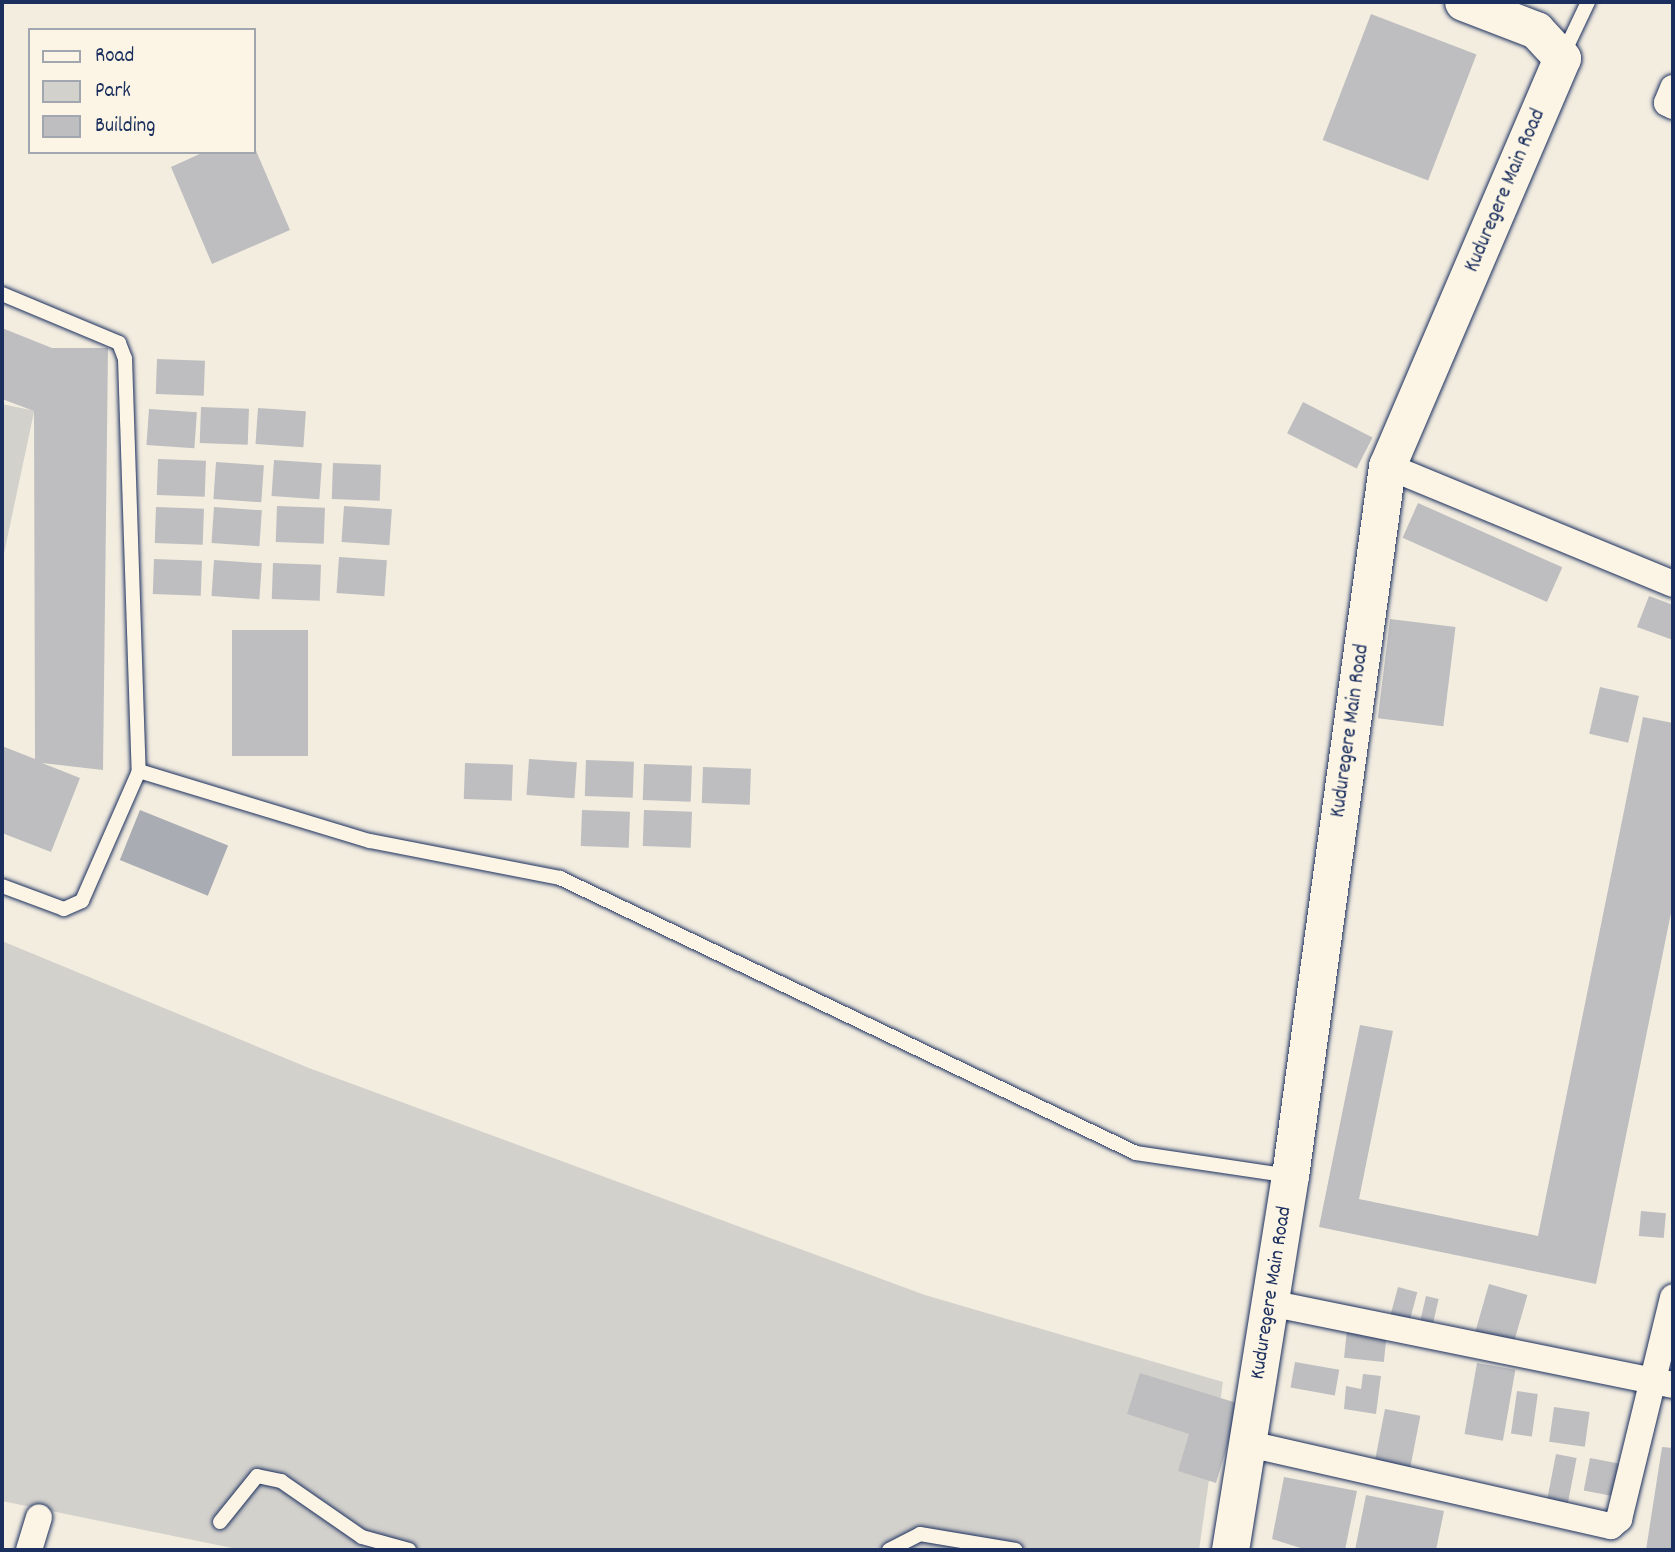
<!DOCTYPE html>
<html>
<head>
<meta charset="utf-8">
<style>
  body { margin:0 }
  #map { position:relative; width:1675px; height:1552px; overflow:hidden; background:#f3ede0; font-family:Dekko,sans-serif }
  div>[style] { position:absolute }
  [style*='--x'] { left:calc(var(--x)*1px); top:calc(var(--y)*1px); width:calc(var(--w)*1px); rotate:calc(var(--a)*1deg) }
  .green>* { inset:0; background:#d3d1cc; transform-origin:0 0 }
  .water>* { inset:0; background:#a9acb3; transform-origin:0 0 }
  .building>* { inset:0; background:#bebec0; transform-origin:0 0 }
  .roads { filter:drop-shadow(0 0 2px #1b2f5e) drop-shadow(0 0 2px #1b2f5e) }
  .lane>* { height:14px; margin:-7px; padding:0 7px; transform-origin:7px; border-radius:7px; background:#fcf5e5 }
  .street>* { height:26px; margin:-13px; padding:0 13px; transform-origin:13px; border-radius:13px; background:#fcf5e5 }
  .secondary>* { height:37px; margin:-18.5px; padding:0 18.5px; transform-origin:18.5px; border-radius:18.5px; background:#fcf5e5 }
  span { translate:-50% -50%; white-space:nowrap; text-align:center; line-height:1.15; -webkit-text-stroke:5px #fcf5e5; paint-order:stroke }
  .street-label { font-size:21px; color:#1b2f5e }
  .frame { position:absolute; inset:0; border:4px solid #1b2f5e; pointer-events:none }
  .legend { position:absolute; left:28px; top:28px; width:228px; height:126px; box-sizing:border-box; background:#fcf5e5; border:2px solid #a2a6af; margin:0; padding:9px 12px; list-style:none; font-size:21px; color:#1b2f5e }
  .legend li { display:flex; align-items:center; gap:14px; height:35px }
  .legend b { width:35px; border:2px solid #a2a6af }
</style>
</head>
<body>
<div id="map">
  <div class="green">
    <div style="left:2px;top:404px;width:33px;height:342px;rotate:12deg"></div>
    <div style="clip-path:polygon(2px 941px,309px 1068px,925px 1295px,1223px 1382px,1199px 1550px,242px 1550px,2px 1501px)"></div>
  </div>
  <div class="water">
    <div style="left:140px;top:810px;width:95px;height:54px;rotate:22deg"></div>
  </div>
  <div class="building">
    <div style="left:1371px;top:14px;width:113px;height:135px;rotate:21deg"></div>
    <div style="clip-path:polygon(254px 146px,290px 230px,212px 264px,171px 167px,204px 152px,254px 152px)"></div>
    <div style="clip-path:polygon(2px 328px,52px 348px,108px 348px,103px 770px,42px 763px,80px 778px,51px 852px,2px 833px,2px 746px,35px 759px,34px 411px,2px 399px)"></div>
    <div style="left:157px;top:359px;width:48px;height:35px;rotate:2deg"></div>
    <div style="left:1303px;top:402px;width:78px;height:35px;rotate:27deg"></div>
    <div style="left:201px;top:407px;width:48px;height:36px;rotate:2deg"></div>
    <div style="left:258px;top:408px;width:48px;height:36px;rotate:4deg"></div>
    <div style="left:149px;top:409px;width:48px;height:36px;rotate:4deg"></div>
    <div style="left:158px;top:459px;width:48px;height:36px;rotate:2deg"></div>
    <div style="left:274px;top:460px;width:48px;height:36px;rotate:4deg"></div>
    <div style="left:216px;top:462px;width:48px;height:37px;rotate:4deg"></div>
    <div style="left:333px;top:463px;width:48px;height:36px;rotate:2deg"></div>
    <div style="left:1418px;top:503px;width:158px;height:38px;rotate:24deg"></div>
    <div style="left:277px;top:506px;width:48px;height:36px;rotate:2deg"></div>
    <div style="left:344px;top:506px;width:48px;height:36px;rotate:4deg"></div>
    <div style="left:156px;top:507px;width:48px;height:36px;rotate:2deg"></div>
    <div style="left:214px;top:507px;width:48px;height:36px;rotate:4deg"></div>
    <div style="left:339px;top:557px;width:48px;height:36px;rotate:4deg"></div>
    <div style="left:154px;top:559px;width:48px;height:35px;rotate:2deg"></div>
    <div style="left:214px;top:560px;width:48px;height:36px;rotate:4deg"></div>
    <div style="left:273px;top:563px;width:48px;height:36px;rotate:2deg"></div>
    <div style="clip-path:polygon(1649px 596px,1673px 605px,1673px 640px,1637px 627px)"></div>
    <div style="left:1390px;top:619px;width:66px;height:100px;rotate:7deg"></div>
    <div style="left:232px;top:630px;width:76px;height:126px"></div>
    <div style="left:1600px;top:687px;width:40px;height:48px;rotate:13deg"></div>
    <div style="clip-path:polygon(1643px 717px,1673px 723px,1673px 903px,1596px 1284px,1319px 1227px,1360px 1025px,1393px 1031px,1359px 1199px,1538px 1236px)"></div>
    <div style="left:529px;top:759px;width:48px;height:36px;rotate:4deg"></div>
    <div style="left:586px;top:760px;width:48px;height:36px;rotate:2deg"></div>
    <div style="left:465px;top:763px;width:48px;height:36px;rotate:2deg"></div>
    <div style="left:644px;top:764px;width:48px;height:36px;rotate:2deg"></div>
    <div style="left:703px;top:767px;width:48px;height:36px;rotate:2deg"></div>
    <div style="left:582px;top:810px;width:48px;height:36px;rotate:2deg"></div>
    <div style="left:644px;top:810px;width:48px;height:36px;rotate:2deg"></div>
    <div style="left:1641px;top:1211px;width:25px;height:25px;rotate:5deg"></div>
    <div style="left:1489px;top:1284px;width:40px;height:54px;rotate:16deg"></div>
    <div style="left:1398px;top:1287px;width:20px;height:30px;rotate:15deg"></div>
    <div style="left:1426px;top:1296px;width:13px;height:28px;rotate:13deg"></div>
    <div style="left:1347px;top:1330px;width:40px;height:28px;rotate:6deg"></div>
    <div style="left:1295px;top:1362px;width:45px;height:26px;rotate:10deg"></div>
    <div style="left:1477px;top:1363px;width:39px;height:72px;rotate:10deg"></div>
    <div style="clip-path:polygon(1140px 1373px,1240px 1404px,1216px 1483px,1178px 1471px,1189px 1434px,1127px 1414px)"></div>
    <div style="clip-path:polygon(1363px 1374px,1381px 1376px,1376px 1414px,1344px 1409px,1346px 1386px,1361px 1389px)"></div>
    <div style="left:1517px;top:1391px;width:21px;height:43px;rotate:8deg"></div>
    <div style="left:1554px;top:1407px;width:36px;height:35px;rotate:8deg"></div>
    <div style="left:1385px;top:1409px;width:36px;height:58px;rotate:11deg"></div>
    <div style="clip-path:polygon(1662px 1447px,1673px 1448px,1673px 1550px,1646px 1550px)"></div>
    <div style="left:1556px;top:1454px;width:21px;height:46px;rotate:11deg"></div>
    <div style="left:1590px;top:1458px;width:37px;height:33px;rotate:11deg"></div>
    <div style="clip-path:polygon(1284px 1477px,1357px 1491px,1345px 1550px,1307px 1550px,1272px 1539px)"></div>
    <div style="clip-path:polygon(1366px 1495px,1444px 1511px,1436px 1550px,1355px 1550px)"></div>
  </div>
  <div class="roads">
    <div class="lane">
      <div style="--x:1562;--y:57;--w:61;--a:-64.7"></div>
      <div style="--x:2;--y:294;--w:127;--a:22.7"></div>
      <div style="--x:119;--y:343;--w:17;--a:69"></div>
      <div style="--x:125;--y:359;--w:412;--a:88.1"></div>
      <div style="--x:139;--y:771;--w:142;--a:113.7"></div>
      <div style="--x:82;--y:901;--w:20;--a:156"></div>
      <div style="--x:64;--y:909;--w:66;--a:-159.6"></div>
      <div style="--x:139;--y:771;--w:241;--a:16.9"></div>
      <div style="--x:370;--y:841;--w:194;--a:11"></div>
      <div style="--x:560;--y:878;--w:638;--a:25.52"></div>
      <div style="--x:1136;--y:1153;--w:155;--a:8.5"></div>
      <div style="--x:220;--y:1522;--w:59;--a:-51.2"></div>
      <div style="--x:257;--y:1476;--w:25;--a:12"></div>
      <div style="--x:281;--y:1481;--w:98;--a:34.7"></div>
      <div style="--x:362;--y:1537;--w:49;--a:15.5"></div>
      <div style="--x:889;--y:1550;--w:35;--a:-27"></div>
      <div style="--x:920;--y:1534;--w:97;--a:9.5"></div>
    </div>
    <div class="street">
      <div style="--x:1673;--y:88;--w:16;--a:112"></div>
      <div style="--x:1667;--y:103;--w:7;--a:27"></div>
      <div style="--x:1387;--y:466;--w:309;--a:22.4"></div>
      <div style="--x:1270;--y:1303;--w:411;--a:11.5"></div>
      <div style="--x:1249;--y:1444;--w:371;--a:12.8"></div>
      <div style="--x:1611;--y:1526;--w:11;--a:-41"></div>
      <div style="--x:1619;--y:1519;--w:228;--a:-76.3"></div>
      <div style="--x:29;--y:1550;--w:34;--a:-73"></div>
    </div>
    <div class="secondary">
      <div style="--x:1230;--y:1550;--w:379;--a:-80.9"></div>
      <div style="--x:1290;--y:1176;--w:717;--a:-82.22"></div>
      <div style="--x:1387;--y:466;--w:444;--a:-66.8"></div>
      <div style="--x:1562;--y:58;--w:38;--a:-133"></div>
      <div style="--x:1536;--y:30;--w:78;--a:-159"></div>
    </div>
  </div>
  <div class="street-label">
    <span style="left:1506px;top:191px;rotate:-67deg">Kuduregere Main Road</span>
    <span style="left:1351px;top:731px;rotate:-82deg">Kuduregere Main Road</span>
    <span style="left:1272px;top:1293px;rotate:-81deg">Kuduregere Main Road</span>
  </div>
  <div class="frame"></div>
  <ul class="legend">
  <li><b style="height:9px;background:#fcf5e5"></b>Road</li>
  <li><b style="height:19px;background:#d3d1cc"></b>Park</li>
  <li><b style="height:19px;background:#bebec0"></b>Building</li>
  </ul>
</div>
</body>
</html>
